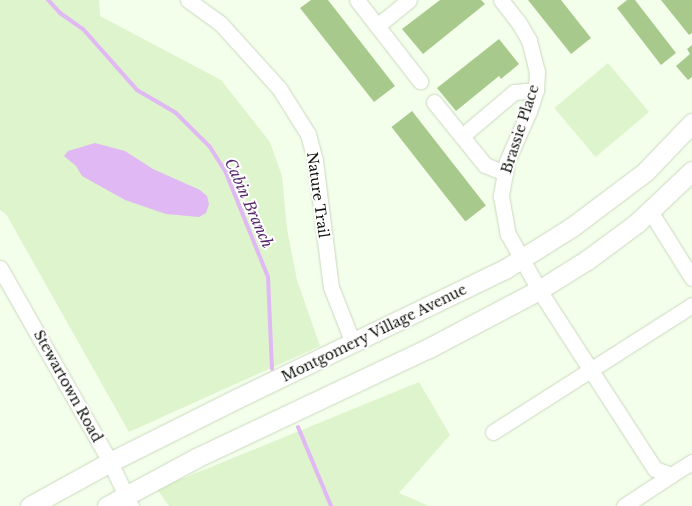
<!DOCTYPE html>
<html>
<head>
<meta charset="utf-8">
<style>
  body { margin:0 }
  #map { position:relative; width:692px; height:506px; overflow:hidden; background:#f4ffeb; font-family:"Libre Baskerville",serif }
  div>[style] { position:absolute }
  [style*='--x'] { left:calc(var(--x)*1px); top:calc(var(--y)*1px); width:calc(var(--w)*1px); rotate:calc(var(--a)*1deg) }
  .green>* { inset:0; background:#def4cc; transform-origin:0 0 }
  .water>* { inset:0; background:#e0b8f3 }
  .stream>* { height:4px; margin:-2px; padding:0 2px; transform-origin:2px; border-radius:2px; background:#e0b8f3 }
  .building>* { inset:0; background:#a8c98c; transform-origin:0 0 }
  .roads { filter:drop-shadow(0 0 1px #cad8c0) drop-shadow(0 0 1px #cad8c0) }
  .minor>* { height:15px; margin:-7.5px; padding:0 7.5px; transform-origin:7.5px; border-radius:7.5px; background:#fff }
  .major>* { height:19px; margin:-9.5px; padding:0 9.5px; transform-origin:9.5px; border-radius:9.5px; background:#fff }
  span { translate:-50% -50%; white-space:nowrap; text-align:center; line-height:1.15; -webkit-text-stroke:4px #fff; paint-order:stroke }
  .street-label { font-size:14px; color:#0f130b }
  .water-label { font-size:15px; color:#552669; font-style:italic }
</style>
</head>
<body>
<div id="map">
  <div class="green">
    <div style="clip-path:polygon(0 0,99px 0,100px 16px,221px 80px,270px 142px,282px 176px,287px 229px,297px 280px,320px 346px,129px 432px,6px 214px,0 210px)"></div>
    <div style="left:608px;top:63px;width:64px;height:70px;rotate:50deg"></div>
    <div style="clip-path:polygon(419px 382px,450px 435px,399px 493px,429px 506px,169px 506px,157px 489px)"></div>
  </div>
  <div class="water">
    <div style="clip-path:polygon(95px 143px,125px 151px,153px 169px,200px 190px,207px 196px,209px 204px,206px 213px,199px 217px,166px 214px,125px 200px,82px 176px,76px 166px,64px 156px,68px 151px)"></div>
  </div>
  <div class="stream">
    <div style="--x:48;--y:0;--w:18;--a:47"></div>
    <div style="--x:60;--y:13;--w:28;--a:35"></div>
    <div style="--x:83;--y:29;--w:81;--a:48.5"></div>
    <div style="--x:137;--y:90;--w:45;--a:30.5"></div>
    <div style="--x:176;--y:113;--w:48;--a:45"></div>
    <div style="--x:210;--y:147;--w:31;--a:58"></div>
    <div style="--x:226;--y:173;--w:112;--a:68"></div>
    <div style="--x:268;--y:277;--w:92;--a:87.5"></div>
    <div style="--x:298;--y:427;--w:86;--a:67.3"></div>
  </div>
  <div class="building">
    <div style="clip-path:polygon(311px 0,328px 0,395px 86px,374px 102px,300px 8px)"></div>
    <div style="clip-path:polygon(440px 0,481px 0,485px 4px,423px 54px,402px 29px)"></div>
    <div style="clip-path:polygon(528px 0,561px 0,591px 38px,571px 54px)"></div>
    <div style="clip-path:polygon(627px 0,635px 0,676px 53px,661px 65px,617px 8px)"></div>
    <div style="clip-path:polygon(661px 0,692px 0,692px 33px,689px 35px)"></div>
    <div style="clip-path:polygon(499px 39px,519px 64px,501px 79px,499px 76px,456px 111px,437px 88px)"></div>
    <div style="clip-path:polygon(692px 45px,692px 77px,688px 80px,676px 66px,690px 54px,687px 49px)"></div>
    <div style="left:412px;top:111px;width:120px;height:26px;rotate:52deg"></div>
  </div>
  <div class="roads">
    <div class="minor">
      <div style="--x:188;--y:0;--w:39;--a:36"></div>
      <div style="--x:220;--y:23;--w:88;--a:47.8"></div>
      <div style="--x:279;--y:88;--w:54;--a:57.8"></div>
      <div style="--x:308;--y:134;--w:28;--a:75"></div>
      <div style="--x:315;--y:161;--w:127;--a:82.8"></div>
      <div style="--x:331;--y:287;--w:60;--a:68.6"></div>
      <div style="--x:357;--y:0;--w:103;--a:52.1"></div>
      <div style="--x:501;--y:0;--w:29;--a:52"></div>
      <div style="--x:519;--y:23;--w:20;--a:60"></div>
      <div style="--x:529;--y:40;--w:32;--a:76"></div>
      <div style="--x:537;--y:71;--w:19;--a:93"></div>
      <div style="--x:536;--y:90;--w:22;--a:108"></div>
      <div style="--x:529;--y:111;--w:55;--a:113.7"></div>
      <div style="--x:507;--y:161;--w:36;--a:100"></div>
      <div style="--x:501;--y:196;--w:39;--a:80"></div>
      <div style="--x:508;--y:234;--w:64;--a:61"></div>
      <div style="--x:539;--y:290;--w:213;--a:57.1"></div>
      <div style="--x:655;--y:469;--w:17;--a:21"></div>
      <div style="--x:671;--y:475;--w:25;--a:-32"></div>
      <div style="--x:377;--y:26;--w:41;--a:-39.1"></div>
      <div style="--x:434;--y:102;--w:81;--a:51"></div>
      <div style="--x:485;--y:165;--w:22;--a:22"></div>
      <div style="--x:462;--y:136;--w:68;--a:-40.2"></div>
      <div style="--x:514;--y:92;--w:22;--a:-5"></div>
      <div style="--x:650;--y:211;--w:79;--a:57.9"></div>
      <div style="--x:0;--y:268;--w:223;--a:60.4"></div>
      <div style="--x:110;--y:462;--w:49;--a:64.5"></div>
      <div style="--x:493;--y:432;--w:236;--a:-32.5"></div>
      <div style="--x:624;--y:506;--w:56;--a:-33.4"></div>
    </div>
    <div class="major">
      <div style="--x:30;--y:506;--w:91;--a:-28.8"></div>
      <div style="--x:110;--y:462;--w:143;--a:-26.6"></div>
      <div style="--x:238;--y:398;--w:297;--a:-25.8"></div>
      <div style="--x:505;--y:269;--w:79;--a:-32.1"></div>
      <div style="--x:572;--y:227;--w:91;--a:-37"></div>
      <div style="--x:645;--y:172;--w:68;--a:-46.2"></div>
      <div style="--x:107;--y:506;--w:101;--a:-28.3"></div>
      <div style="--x:196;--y:458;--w:255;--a:-25.3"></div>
      <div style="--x:427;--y:349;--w:127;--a:-27.8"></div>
      <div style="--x:539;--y:290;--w:57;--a:-32"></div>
      <div style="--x:587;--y:260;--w:62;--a:-36.5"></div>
      <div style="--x:637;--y:223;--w:76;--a:-43.4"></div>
    </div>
  </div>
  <div class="street-label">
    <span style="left:520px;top:129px;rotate:-72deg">Brassie Place</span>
    <span style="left:318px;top:195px;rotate:82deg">Nature Trail</span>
    <span style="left:374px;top:333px;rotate:-26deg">Montgomery Village Avenue</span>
    <span style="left:68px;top:386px;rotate:61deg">Stewartown Road</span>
  </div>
  <div class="water-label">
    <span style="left:249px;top:203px;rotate:66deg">Cabin Branch</span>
  </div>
</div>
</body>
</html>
